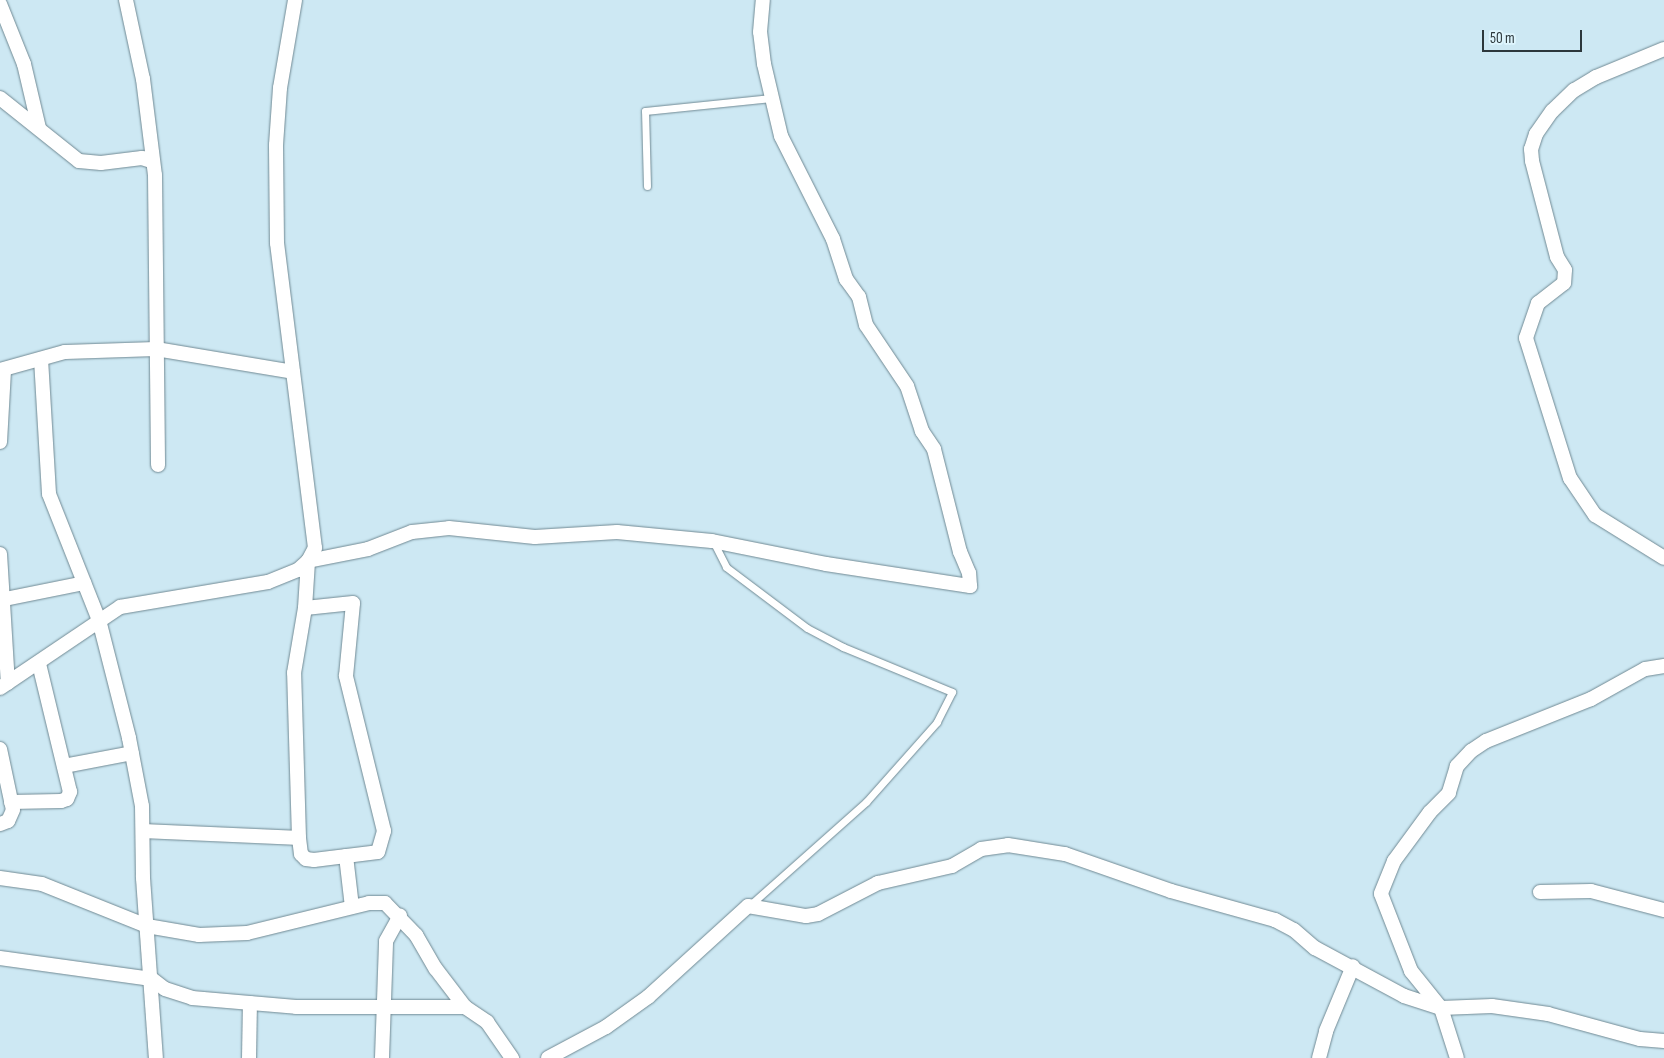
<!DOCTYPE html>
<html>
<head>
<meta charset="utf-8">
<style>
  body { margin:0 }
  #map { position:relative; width:1664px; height:1058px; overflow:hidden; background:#cde8f3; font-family:"Sofia Sans Condensed",sans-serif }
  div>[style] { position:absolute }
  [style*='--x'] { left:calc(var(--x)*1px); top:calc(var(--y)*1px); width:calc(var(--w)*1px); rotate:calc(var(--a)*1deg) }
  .roads { filter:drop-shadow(0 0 1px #708993) drop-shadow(0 0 1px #708993) }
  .lane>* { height:7px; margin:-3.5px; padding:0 3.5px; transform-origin:3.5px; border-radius:3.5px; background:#fff }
  .street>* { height:14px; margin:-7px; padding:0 7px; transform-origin:7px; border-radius:7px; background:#fff }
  span { translate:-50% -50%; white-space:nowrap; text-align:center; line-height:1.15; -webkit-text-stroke:4px #def5fd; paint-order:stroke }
  .scale { position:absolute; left:1482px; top:30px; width:100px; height:22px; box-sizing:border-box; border:2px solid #2c373b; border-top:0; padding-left:6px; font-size:15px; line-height:18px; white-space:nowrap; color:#2c373b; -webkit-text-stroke:4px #def5fd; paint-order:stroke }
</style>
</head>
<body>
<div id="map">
  <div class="roads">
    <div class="lane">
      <div style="--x:647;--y:186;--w:75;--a:-91.5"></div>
      <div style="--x:645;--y:111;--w:127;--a:-5.9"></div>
      <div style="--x:713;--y:541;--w:29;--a:63"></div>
      <div style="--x:726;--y:567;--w:101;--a:37"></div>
      <div style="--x:807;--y:628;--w:41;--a:27.8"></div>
      <div style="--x:843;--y:647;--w:118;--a:22.4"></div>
      <div style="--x:952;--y:692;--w:34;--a:117"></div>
      <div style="--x:937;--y:722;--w:107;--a:131.6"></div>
      <div style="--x:866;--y:802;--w:157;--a:138.4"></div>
    </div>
    <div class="street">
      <div style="--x:126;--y:0;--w:81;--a:77.9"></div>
      <div style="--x:143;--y:79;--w:97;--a:82.9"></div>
      <div style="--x:155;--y:175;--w:290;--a:89.4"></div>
      <div style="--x:0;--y:4;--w:65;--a:68.2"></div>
      <div style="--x:24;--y:64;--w:66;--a:76.8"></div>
      <div style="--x:1664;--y:49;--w:74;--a:157.6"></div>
      <div style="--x:1596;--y:77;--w:26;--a:149"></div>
      <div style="--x:1574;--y:90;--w:30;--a:136"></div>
      <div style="--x:1552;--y:111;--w:28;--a:125"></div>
      <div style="--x:1536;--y:134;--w:16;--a:108"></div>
      <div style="--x:1531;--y:149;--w:12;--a:85"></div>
      <div style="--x:1532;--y:161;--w:99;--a:75.4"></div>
      <div style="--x:1557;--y:257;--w:15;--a:58"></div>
      <div style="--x:1565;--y:270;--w:13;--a:94"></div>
      <div style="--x:1564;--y:283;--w:33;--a:142"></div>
      <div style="--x:1538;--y:303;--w:37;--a:109"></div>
      <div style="--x:1526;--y:338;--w:147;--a:72.6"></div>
      <div style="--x:1570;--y:478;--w:45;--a:56"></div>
      <div style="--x:1595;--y:515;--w:81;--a:31.9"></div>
      <div style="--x:0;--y:98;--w:101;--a:38.6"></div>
      <div style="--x:79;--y:161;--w:22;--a:5"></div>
      <div style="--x:101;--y:163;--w:41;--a:-7"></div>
      <div style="--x:142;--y:158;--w:9;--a:18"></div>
      <div style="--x:41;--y:359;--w:135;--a:86.6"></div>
      <div style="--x:49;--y:494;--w:136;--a:68.4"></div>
      <div style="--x:99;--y:620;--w:122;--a:75.7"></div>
      <div style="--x:129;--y:738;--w:69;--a:79.2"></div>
      <div style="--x:142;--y:806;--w:72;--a:89.2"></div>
      <div style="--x:143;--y:878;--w:180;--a:85.9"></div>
      <div style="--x:0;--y:370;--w:67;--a:-15.5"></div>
      <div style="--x:65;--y:352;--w:91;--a:-1.9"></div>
      <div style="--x:156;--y:349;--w:139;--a:9.5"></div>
      <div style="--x:0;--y:442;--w:72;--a:-86.8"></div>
      <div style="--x:0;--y:554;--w:129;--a:86.5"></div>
      <div style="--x:0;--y:600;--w:86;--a:-11.4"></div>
      <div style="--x:1664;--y:666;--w:19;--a:171"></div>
      <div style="--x:1645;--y:669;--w:62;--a:150.9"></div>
      <div style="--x:1591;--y:699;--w:113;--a:158.2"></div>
      <div style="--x:1486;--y:741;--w:18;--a:146"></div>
      <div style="--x:1471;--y:751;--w:21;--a:133"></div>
      <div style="--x:1457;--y:766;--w:28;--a:107"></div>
      <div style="--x:1449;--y:793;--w:27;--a:135"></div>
      <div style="--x:1430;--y:812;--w:61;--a:126.3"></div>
      <div style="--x:1394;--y:861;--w:35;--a:112"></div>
      <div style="--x:1381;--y:894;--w:83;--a:68.7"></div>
      <div style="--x:1411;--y:971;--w:48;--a:51"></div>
      <div style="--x:1441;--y:1008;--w:51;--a:-2.2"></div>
      <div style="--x:1492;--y:1006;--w:57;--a:8.1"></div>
      <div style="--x:1548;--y:1014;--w:95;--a:15.2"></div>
      <div style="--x:1640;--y:1039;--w:24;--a:5"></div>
      <div style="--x:0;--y:688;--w:145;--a:-34"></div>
      <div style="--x:120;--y:607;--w:150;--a:-9.6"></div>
      <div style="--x:268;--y:582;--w:32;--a:-22"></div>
      <div style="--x:298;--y:570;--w:13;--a:-42"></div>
      <div style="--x:308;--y:561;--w:15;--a:-62"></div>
      <div style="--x:315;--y:548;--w:307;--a:-97.1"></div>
      <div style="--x:277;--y:243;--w:98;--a:-90.6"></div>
      <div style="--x:276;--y:145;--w:57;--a:-86"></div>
      <div style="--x:280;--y:88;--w:89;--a:-80.3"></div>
      <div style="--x:0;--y:749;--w:62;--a:78"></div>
      <div style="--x:13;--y:810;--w:12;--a:114"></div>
      <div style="--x:8;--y:821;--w:9;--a:159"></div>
      <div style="--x:64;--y:766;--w:69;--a:-10.8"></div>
      <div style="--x:11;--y:802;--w:50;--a:-1.1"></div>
      <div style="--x:61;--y:801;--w:6;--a:-18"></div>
      <div style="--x:67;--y:799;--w:8;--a:-67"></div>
      <div style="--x:70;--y:792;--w:132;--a:-103.6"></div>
      <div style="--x:144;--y:831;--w:155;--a:2.6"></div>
      <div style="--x:299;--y:838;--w:165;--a:-91.7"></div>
      <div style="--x:294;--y:673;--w:66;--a:-80.4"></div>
      <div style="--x:305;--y:608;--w:47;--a:-86.3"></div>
      <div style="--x:308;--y:561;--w:61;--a:-11.3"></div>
      <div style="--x:368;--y:549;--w:47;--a:-21.1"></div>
      <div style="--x:412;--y:532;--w:37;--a:-6"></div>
      <div style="--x:449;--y:528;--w:86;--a:6"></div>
      <div style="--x:535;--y:537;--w:82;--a:-3.5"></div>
      <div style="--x:617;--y:532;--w:95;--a:5.4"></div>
      <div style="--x:712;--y:541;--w:116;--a:11.4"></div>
      <div style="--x:826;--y:564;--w:146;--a:8.7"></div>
      <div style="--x:970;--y:586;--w:13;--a:-94"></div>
      <div style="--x:969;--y:573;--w:23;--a:-113"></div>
      <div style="--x:960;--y:552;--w:106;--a:-104.2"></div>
      <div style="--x:934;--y:449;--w:22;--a:-124"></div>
      <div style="--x:922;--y:431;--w:47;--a:-108.4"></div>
      <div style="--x:907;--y:386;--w:73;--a:-123.9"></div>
      <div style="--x:866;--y:325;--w:29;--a:-104"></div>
      <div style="--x:859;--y:297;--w:22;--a:-126"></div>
      <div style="--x:846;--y:279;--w:42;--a:-108"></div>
      <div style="--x:833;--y:239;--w:115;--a:-116.8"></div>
      <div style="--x:781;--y:136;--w:74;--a:-103.3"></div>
      <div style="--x:764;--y:64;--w:32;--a:-97"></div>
      <div style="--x:760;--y:32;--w:32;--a:-85"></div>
      <div style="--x:299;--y:838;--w:16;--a:83"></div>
      <div style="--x:301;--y:854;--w:7;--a:45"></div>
      <div style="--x:306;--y:859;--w:8;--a:7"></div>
      <div style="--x:314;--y:860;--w:64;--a:-7.1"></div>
      <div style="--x:378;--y:852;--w:22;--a:-74"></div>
      <div style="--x:384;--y:831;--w:160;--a:-103.8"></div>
      <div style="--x:346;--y:676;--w:73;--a:-84.5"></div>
      <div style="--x:353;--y:603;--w:48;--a:174.1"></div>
      <div style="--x:346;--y:856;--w:51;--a:83.3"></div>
      <div style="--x:0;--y:878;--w:42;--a:8.1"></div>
      <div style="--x:42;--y:884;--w:113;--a:21.8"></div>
      <div style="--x:147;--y:926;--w:53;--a:9.8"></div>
      <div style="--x:199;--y:935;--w:48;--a:-2.4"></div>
      <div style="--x:247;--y:933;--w:126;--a:-13.8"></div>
      <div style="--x:369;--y:903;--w:16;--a:0"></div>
      <div style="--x:385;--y:903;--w:45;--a:45.9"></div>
      <div style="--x:416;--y:935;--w:39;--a:60"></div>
      <div style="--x:436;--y:969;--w:48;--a:52.7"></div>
      <div style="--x:1540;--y:892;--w:51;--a:-1.1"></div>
      <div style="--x:1591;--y:891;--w:75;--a:14.6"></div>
      <div style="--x:0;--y:958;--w:153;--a:7.9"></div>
      <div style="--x:152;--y:979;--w:16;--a:38"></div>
      <div style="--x:165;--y:989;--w:28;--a:18"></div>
      <div style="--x:192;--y:998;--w:104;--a:4.9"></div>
      <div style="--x:296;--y:1007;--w:169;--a:0"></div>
      <div style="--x:465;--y:1007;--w:27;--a:34"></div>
      <div style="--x:487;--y:1022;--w:44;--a:55.2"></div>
      <div style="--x:249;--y:1058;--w:55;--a:-89"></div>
      <div style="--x:382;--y:1058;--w:117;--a:-88"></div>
      <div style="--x:386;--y:941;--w:29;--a:-61"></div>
      <div style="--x:548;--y:1058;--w:66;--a:-28.1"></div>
      <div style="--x:606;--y:1027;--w:52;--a:-35.5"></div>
      <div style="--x:648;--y:997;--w:135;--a:-42.3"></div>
      <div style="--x:748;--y:906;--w:59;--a:9.8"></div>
      <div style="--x:806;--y:916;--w:12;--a:-9"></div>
      <div style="--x:818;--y:914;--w:68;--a:-27.3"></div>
      <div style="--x:878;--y:883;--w:76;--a:-12.9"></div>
      <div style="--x:952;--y:866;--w:34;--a:-30"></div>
      <div style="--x:981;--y:849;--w:27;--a:-8"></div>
      <div style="--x:1008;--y:845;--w:58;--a:9"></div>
      <div style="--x:1065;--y:854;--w:112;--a:19.2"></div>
      <div style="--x:1171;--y:891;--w:108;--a:15.6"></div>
      <div style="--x:1275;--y:920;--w:21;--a:28"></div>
      <div style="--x:1294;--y:930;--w:28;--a:41"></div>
      <div style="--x:1315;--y:948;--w:101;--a:28.3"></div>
      <div style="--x:1404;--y:996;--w:39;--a:18"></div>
      <div style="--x:1441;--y:1008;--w:52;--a:72.3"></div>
      <div style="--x:1319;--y:1058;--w:28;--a:-75"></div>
      <div style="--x:1326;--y:1031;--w:70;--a:-67.4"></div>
    </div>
  </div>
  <div class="scale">50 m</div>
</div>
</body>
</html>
